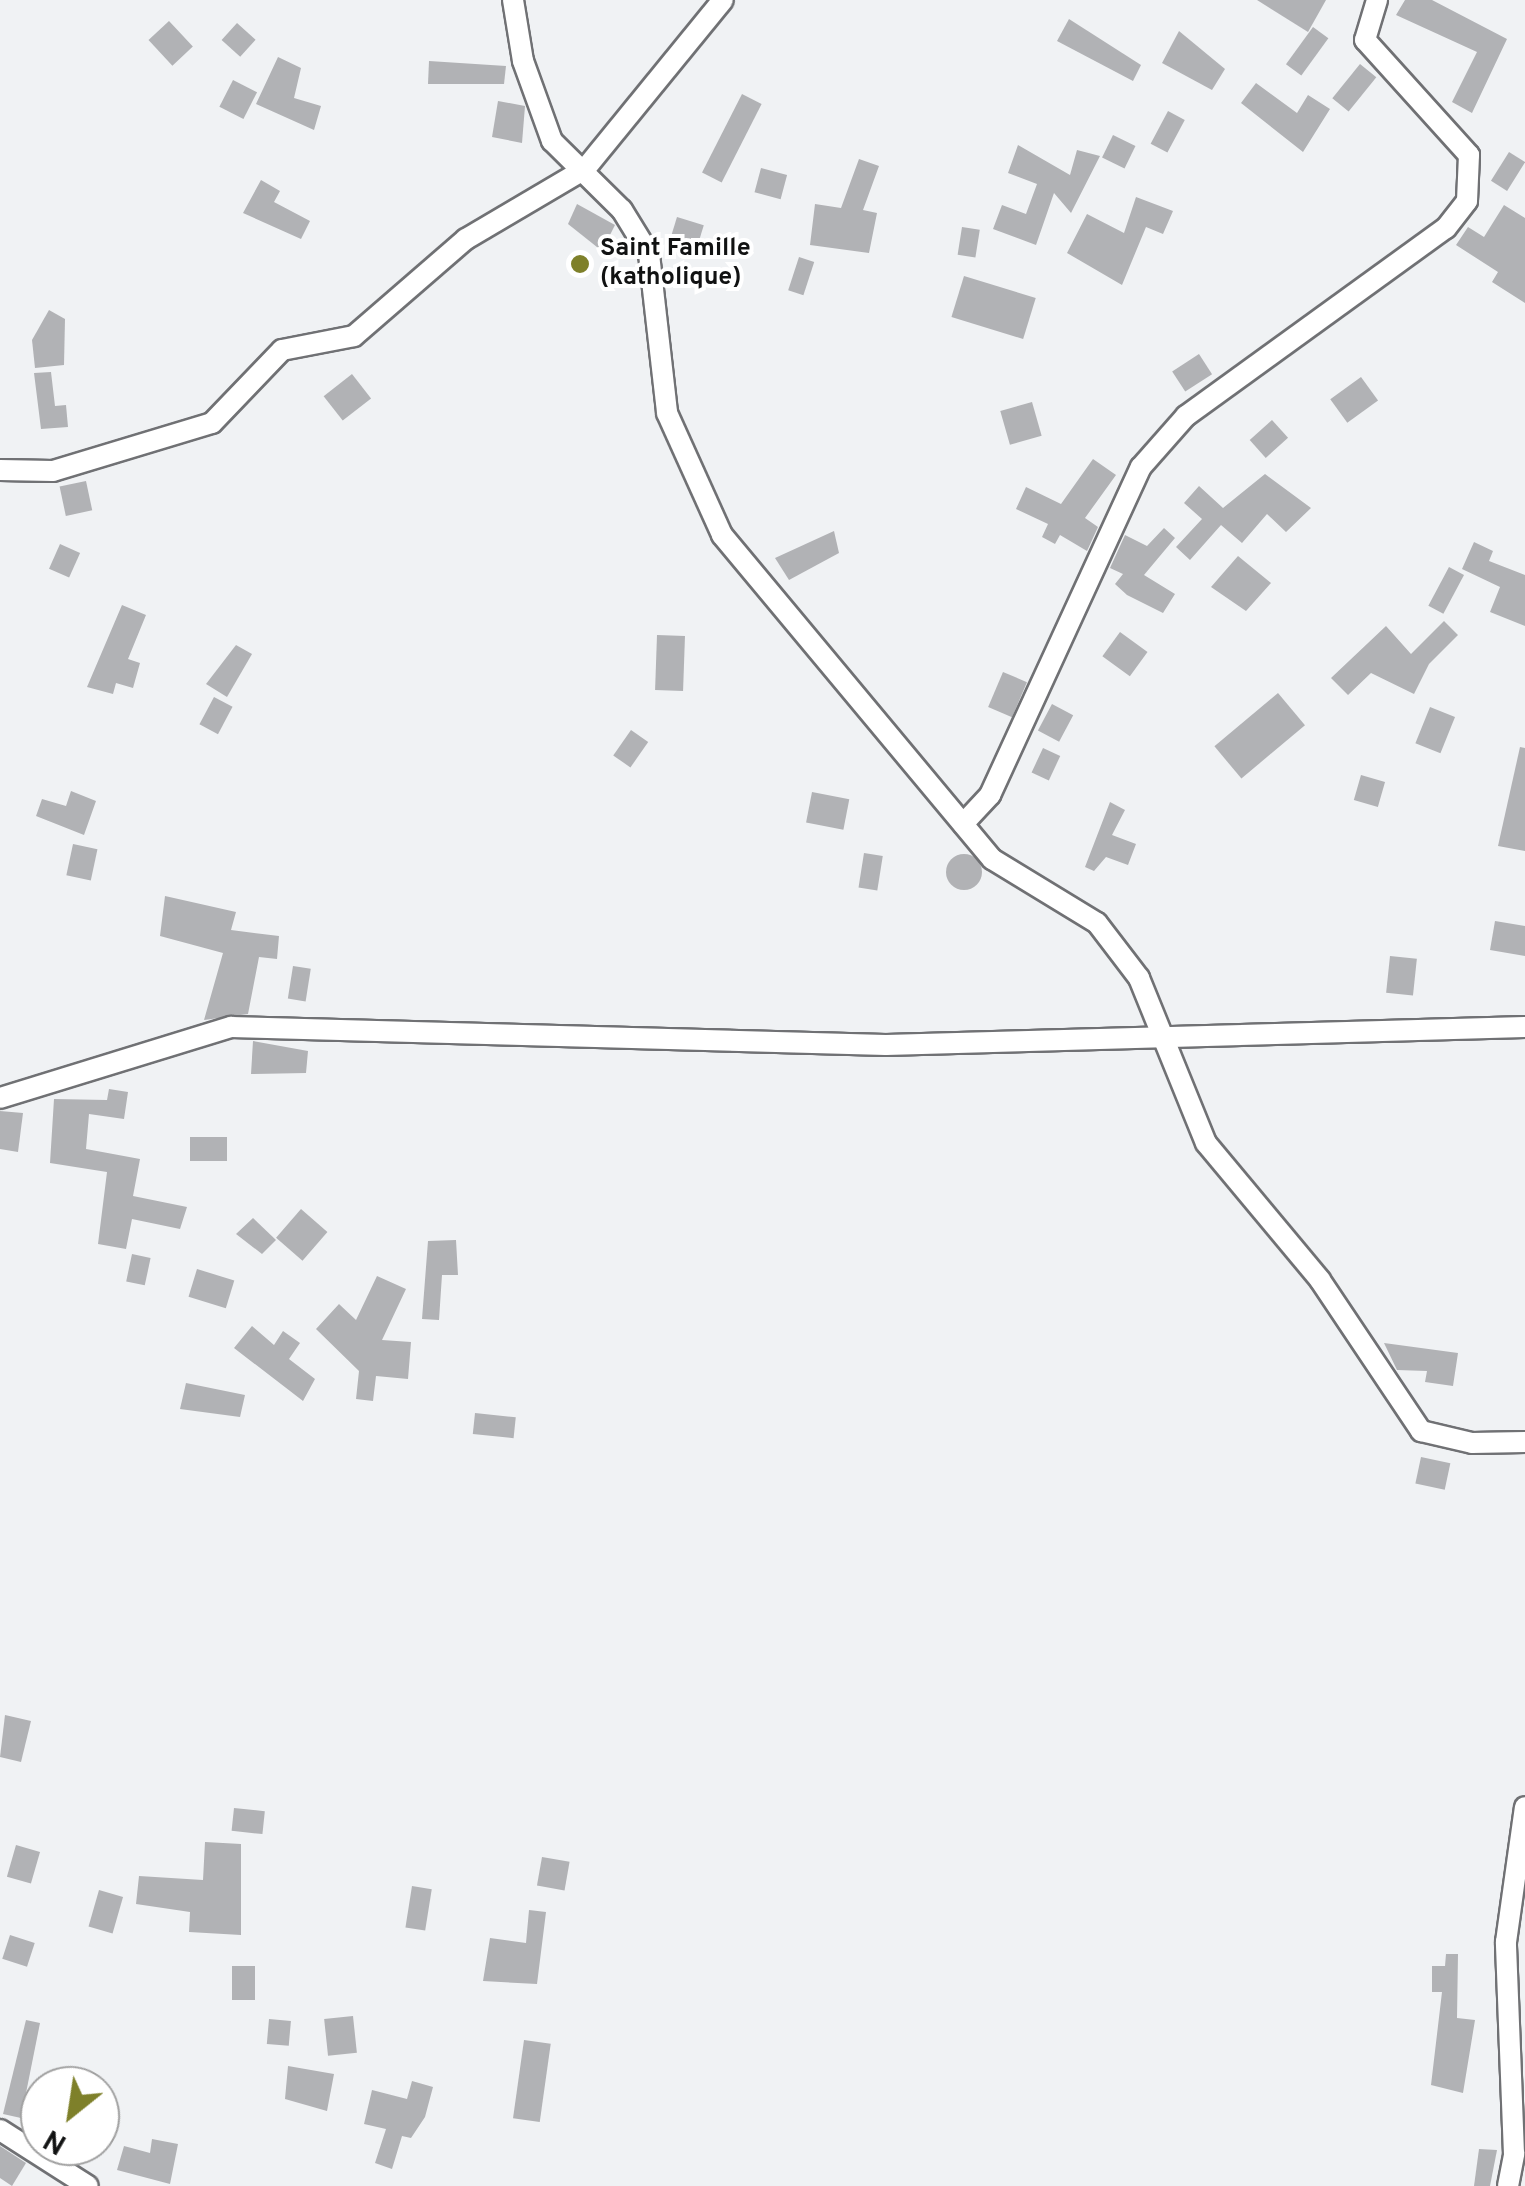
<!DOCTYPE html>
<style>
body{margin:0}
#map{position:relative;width:1525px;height:2186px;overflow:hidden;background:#f0f2f4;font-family:Overpass,sans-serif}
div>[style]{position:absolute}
.building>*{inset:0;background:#b1b2b5;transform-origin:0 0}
.round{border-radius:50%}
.roads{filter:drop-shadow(2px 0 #707174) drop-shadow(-2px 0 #707174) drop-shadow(0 2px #707174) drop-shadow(0 -2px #707174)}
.street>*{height:20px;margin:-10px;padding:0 10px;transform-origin:10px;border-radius:10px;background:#fff}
.dots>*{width:28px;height:28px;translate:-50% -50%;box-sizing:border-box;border:5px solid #fff;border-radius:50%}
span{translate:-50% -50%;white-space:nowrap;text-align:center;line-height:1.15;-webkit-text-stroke:8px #fff;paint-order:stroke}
.poi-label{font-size:25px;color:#111212;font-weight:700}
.left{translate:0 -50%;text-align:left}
.north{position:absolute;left:20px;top:2066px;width:100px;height:100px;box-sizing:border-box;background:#fff;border:2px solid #a0a0a0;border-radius:50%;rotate:210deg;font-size:28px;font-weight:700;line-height:40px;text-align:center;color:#111212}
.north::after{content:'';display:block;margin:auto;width:35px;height:45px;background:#7e802a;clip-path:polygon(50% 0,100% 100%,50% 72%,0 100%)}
</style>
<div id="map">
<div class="building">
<i style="clip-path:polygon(1257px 0,1326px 0,1308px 32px)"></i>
<i style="clip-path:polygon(1405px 0,1432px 0,1507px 39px,1472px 113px,1452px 102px,1477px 52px,1396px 15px)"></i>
<i style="clip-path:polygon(1069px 19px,1141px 65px,1133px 81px,1057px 41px)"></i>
<i style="left:169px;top:21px;width:35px;height:28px;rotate:47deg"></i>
<i style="left:237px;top:23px;width:25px;height:23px;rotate:42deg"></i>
<i style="left:1313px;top:27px;width:19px;height:46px;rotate:36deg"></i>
<i style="clip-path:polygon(1179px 31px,1225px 69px,1212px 90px,1162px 63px)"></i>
<i style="clip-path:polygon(278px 57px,301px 68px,294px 98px,321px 106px,314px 130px,256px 104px)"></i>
<i style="clip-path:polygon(429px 61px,506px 66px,504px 84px,428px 84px)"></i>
<i style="left:1360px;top:64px;width:21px;height:44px;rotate:39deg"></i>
<i style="left:233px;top:80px;width:27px;height:30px;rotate:27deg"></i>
<i style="clip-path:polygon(1256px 83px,1297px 113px,1308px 95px,1330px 109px,1303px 152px,1241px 103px)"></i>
<i style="left:742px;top:94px;width:22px;height:88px;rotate:27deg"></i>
<i style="clip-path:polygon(498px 101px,525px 106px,522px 143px,492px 137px)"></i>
<i style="left:1168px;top:111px;width:19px;height:37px;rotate:28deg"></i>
<i style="left:1113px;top:135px;width:25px;height:25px;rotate:26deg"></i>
<i style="clip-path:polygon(1018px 145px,1070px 175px,1077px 150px,1100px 156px,1071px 213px,1054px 193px,1036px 245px,993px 229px,1002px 205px,1026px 214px,1037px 184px,1008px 173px)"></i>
<i style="left:1509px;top:152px;width:19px;height:34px;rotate:32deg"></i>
<i style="clip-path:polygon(859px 159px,879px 166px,863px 210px,877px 213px,869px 253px,810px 245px,815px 204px,841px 208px)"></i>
<i style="left:761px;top:168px;width:27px;height:25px;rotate:15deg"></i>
<i style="clip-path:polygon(261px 180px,280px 191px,274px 202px,310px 221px,301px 239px,243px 213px)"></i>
<i style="clip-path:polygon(1136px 197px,1173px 211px,1163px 234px,1146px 227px,1122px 285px,1067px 253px,1087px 214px,1124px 233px)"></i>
<i style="clip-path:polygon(577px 204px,615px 225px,602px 251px,568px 224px)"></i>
<i style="clip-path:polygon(1504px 205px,1525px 218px,1525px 303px,1492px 282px,1498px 272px,1456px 245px,1468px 227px,1484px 237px)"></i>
<i style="left:677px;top:217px;width:28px;height:33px;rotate:17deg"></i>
<i style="left:962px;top:227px;width:18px;height:28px;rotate:9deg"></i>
<i style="left:799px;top:257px;width:16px;height:35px;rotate:18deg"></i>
<i style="left:964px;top:276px;width:75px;height:43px;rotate:17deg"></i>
<i style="clip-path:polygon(49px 310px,65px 319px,64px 365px,35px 368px,32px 340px)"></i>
<i style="left:1199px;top:354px;width:24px;height:32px;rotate:57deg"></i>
<i style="clip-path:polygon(51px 372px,55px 406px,66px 405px,68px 427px,41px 429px,34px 373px)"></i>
<i style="left:352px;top:374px;width:31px;height:36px;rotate:52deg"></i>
<i style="left:1361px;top:377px;width:29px;height:38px;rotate:54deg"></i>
<i style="left:1032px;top:402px;width:35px;height:33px;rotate:74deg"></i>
<i style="left:1272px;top:420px;width:24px;height:30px;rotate:48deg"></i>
<i style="clip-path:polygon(1093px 459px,1116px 475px,1085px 518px,1098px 527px,1087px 551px,1060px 535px,1055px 544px,1042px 537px,1048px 524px,1016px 509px,1026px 487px,1061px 504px)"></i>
<i style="clip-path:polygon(1265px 474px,1311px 508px,1286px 532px,1267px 514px,1242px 543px,1221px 525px,1190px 560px,1176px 547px,1202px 519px,1184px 503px,1199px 486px,1223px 508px)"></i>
<i style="left:86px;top:481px;width:30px;height:27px;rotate:78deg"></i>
<i style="clip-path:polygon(1164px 528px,1175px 538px,1144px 575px,1175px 594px,1163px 613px,1127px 595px,1115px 584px,1123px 574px,1110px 568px,1125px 535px,1147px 546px)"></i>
<i style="clip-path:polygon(834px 531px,839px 553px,789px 580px,775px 558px)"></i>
<i style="clip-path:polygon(1474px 542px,1493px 551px,1489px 561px,1525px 575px,1525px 626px,1490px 612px,1500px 587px,1462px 569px)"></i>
<i style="left:60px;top:544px;width:22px;height:27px;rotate:24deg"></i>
<i style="clip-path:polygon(1238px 556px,1271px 583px,1246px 611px,1211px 587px)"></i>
<i style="left:1449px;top:567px;width:17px;height:44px;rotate:28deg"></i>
<i style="clip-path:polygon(122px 605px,146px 615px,128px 659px,140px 663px,133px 688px,116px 683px,113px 694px,87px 687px)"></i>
<i style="clip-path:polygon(1444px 621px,1458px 635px,1429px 664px,1414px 694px,1371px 673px,1348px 695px,1331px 678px,1386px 626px,1411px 654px)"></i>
<i style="left:1120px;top:632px;width:34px;height:30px;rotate:36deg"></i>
<i style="left:657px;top:635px;width:28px;height:55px;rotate:2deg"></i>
<i style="clip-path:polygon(236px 645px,252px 654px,227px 697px,206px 684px)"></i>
<i style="left:1003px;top:672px;width:26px;height:38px;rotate:23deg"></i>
<i style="left:1278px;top:693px;width:42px;height:83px;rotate:50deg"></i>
<i style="left:214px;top:697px;width:21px;height:31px;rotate:28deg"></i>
<i style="left:1052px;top:704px;width:24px;height:30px;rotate:28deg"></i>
<i style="left:1430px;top:707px;width:27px;height:39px;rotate:22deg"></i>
<i style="left:631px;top:730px;width:21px;height:31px;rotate:35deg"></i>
<i style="clip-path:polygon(1520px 747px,1525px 748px,1525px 851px,1498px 846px)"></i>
<i style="left:1043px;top:748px;width:19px;height:27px;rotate:25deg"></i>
<i style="left:1361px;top:775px;width:25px;height:26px;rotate:16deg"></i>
<i style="clip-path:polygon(71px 791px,96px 801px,84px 835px,36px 816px,42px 799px,66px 806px)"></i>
<i style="left:812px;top:792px;width:38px;height:31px;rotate:11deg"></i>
<i style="clip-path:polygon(1110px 802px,1125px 810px,1112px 835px,1136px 844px,1128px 865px,1106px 857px,1094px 871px,1085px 867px)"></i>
<i style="left:73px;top:844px;width:25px;height:32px;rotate:12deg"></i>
<i style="left:864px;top:853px;width:19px;height:35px;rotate:9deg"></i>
<i class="round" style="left:946px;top:854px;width:36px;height:36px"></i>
<i style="clip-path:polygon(165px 896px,236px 912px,231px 930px,279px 936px,277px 959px,259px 957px,248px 1014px,204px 1020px,223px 953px,160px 936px)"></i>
<i style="clip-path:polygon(1495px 921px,1525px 926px,1525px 956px,1490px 950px)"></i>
<i style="left:1390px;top:956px;width:27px;height:37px;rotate:6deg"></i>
<i style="left:293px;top:966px;width:18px;height:33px;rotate:9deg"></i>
<i style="clip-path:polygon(253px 1041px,308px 1051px,306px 1073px,251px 1074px)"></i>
<i style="clip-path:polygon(109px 1089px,128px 1092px,124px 1119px,89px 1114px,86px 1149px,140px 1159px,133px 1196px,187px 1207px,180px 1229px,132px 1219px,126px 1249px,98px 1244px,107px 1172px,50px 1163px,54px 1099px,107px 1100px)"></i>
<i style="clip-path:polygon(0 1111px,23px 1113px,18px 1152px,0 1149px)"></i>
<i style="left:190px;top:1137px;width:37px;height:24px"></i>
<i style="left:301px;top:1209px;width:35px;height:38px;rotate:41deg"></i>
<i style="clip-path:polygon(253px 1218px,276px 1240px,262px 1254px,236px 1234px)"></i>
<i style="clip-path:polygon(456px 1240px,458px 1275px,442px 1275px,439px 1320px,422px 1319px,428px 1241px)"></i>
<i style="left:132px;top:1254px;width:19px;height:28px;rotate:12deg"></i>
<i style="left:197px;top:1269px;width:39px;height:29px;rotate:17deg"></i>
<i style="clip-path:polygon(377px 1276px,406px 1289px,382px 1340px,411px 1342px,408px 1379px,376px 1376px,373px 1401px,356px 1399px,359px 1371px,316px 1329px,339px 1304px,356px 1320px)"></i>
<i style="clip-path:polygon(252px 1326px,274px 1345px,283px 1331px,300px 1343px,289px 1359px,315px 1379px,303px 1401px,234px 1348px)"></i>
<i style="clip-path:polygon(1384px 1343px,1458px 1353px,1453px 1386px,1425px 1382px,1427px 1371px,1397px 1370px)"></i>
<i style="clip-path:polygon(186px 1383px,245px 1395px,240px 1417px,180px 1409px)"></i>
<i style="left:475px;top:1413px;width:41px;height:21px;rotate:6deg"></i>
<i style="left:1421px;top:1457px;width:30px;height:27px;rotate:12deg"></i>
<i style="clip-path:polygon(5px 1715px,31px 1721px,21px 1762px,0 1757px)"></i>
<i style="left:234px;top:1808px;width:31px;height:23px;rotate:6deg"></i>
<i style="clip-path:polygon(205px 1842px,241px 1844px,241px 1935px,189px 1932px,190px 1912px,136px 1904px,139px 1876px,203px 1880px)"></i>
<i style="left:16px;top:1845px;width:25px;height:33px;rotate:16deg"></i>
<i style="left:542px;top:1857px;width:28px;height:29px;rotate:10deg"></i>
<i style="left:412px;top:1886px;width:20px;height:42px;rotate:9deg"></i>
<i style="left:99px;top:1890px;width:25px;height:38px;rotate:16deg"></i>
<i style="clip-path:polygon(529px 1910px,546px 1912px,537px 1984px,483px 1981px,490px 1938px,526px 1943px)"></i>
<i style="left:10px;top:1935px;width:26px;height:25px;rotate:18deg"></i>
<i style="clip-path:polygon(1446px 1954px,1458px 1954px,1457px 2018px,1475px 2020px,1463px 2093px,1431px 2085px,1442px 1992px,1432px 1992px,1432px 1966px,1445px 1966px)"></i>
<i style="left:232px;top:1966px;width:23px;height:34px"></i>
<i style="left:353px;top:2016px;width:37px;height:29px;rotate:84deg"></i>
<i style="left:269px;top:2019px;width:22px;height:25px;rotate:5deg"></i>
<i style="clip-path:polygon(26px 2020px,40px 2023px,21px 2118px,3px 2114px)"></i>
<i style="left:524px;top:2040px;width:27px;height:79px;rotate:8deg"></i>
<i style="clip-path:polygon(288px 2066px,334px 2074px,327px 2111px,285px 2099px)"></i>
<i style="clip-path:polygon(412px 2081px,433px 2087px,425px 2117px,411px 2138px,402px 2136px,392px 2169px,375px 2163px,386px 2129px,364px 2124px,372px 2090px,407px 2099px)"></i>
<i style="clip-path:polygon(152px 2139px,178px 2144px,170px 2184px,117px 2170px,124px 2146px,150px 2153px)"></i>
<i style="clip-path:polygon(0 2146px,26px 2163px,12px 2186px,0 2178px)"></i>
<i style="clip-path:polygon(1479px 2149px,1497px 2150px,1490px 2186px,1474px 2186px)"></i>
</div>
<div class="roads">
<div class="street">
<i style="left:513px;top:0;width:62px;rotate:80.7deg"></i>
<i style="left:523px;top:61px;width:85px;rotate:70.1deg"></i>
<i style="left:552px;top:141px;width:98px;rotate:44.6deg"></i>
<i style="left:622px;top:210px;width:52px;rotate:58.5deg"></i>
<i style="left:649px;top:254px;width:160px;rotate:83.5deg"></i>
<i style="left:667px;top:413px;width:134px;rotate:65.7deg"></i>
<i style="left:722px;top:535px;width:422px;rotate:50.2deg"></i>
<i style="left:992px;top:859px;width:123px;rotate:31.4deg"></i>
<i style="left:1097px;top:923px;width:69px;rotate:52.6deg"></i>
<i style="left:1139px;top:978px;width:178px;rotate:67.9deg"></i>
<i style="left:1206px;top:1143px;width:178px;rotate:50.2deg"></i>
<i style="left:1320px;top:1280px;width:182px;rotate:56.2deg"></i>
<i style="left:1421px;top:1431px;width:52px;rotate:13.2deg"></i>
<i style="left:1472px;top:1443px;width:53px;rotate:-1.1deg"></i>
<i style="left:0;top:470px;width:53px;rotate:1.1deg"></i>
<i style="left:53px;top:471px;width:166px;rotate:-16.8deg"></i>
<i style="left:212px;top:423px;width:101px;rotate:-46.2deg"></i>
<i style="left:282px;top:350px;width:73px;rotate:-11deg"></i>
<i style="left:354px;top:336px;width:148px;rotate:-40.9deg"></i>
<i style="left:466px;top:239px;width:138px;rotate:-30.5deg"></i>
<i style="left:585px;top:169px;width:218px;rotate:-50.8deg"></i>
<i style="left:963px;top:824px;width:40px;rotate:-47deg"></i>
<i style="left:990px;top:795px;width:361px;rotate:-65.3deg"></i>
<i style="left:1141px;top:467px;width:68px;rotate:-48.6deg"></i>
<i style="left:1186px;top:416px;width:321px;rotate:-35.9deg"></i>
<i style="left:1446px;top:228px;width:34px;rotate:-52deg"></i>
<i style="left:1467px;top:201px;width:46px;rotate:-87.5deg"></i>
<i style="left:1469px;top:155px;width:155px;rotate:-132.1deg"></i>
<i style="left:1365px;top:40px;width:42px;rotate:-73.3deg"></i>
<i style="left:0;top:1098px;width:242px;rotate:-17.1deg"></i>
<i style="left:231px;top:1027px;width:655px;rotate:1.57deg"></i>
<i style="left:886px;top:1045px;width:639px;rotate:-1.61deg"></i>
<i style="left:0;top:2130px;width:104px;rotate:32.5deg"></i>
<i style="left:1508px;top:2186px;width:33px;rotate:-79deg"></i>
<i style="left:1514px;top:2154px;width:212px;rotate:-92.2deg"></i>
<i style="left:1506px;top:1942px;width:136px;rotate:-82deg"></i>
</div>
</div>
<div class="dots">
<i style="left:580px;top:264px;background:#7e802a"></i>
</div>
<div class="poi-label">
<span class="left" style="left:600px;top:264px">Saint Famille<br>(katholique)</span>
</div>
<div class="north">N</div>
</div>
